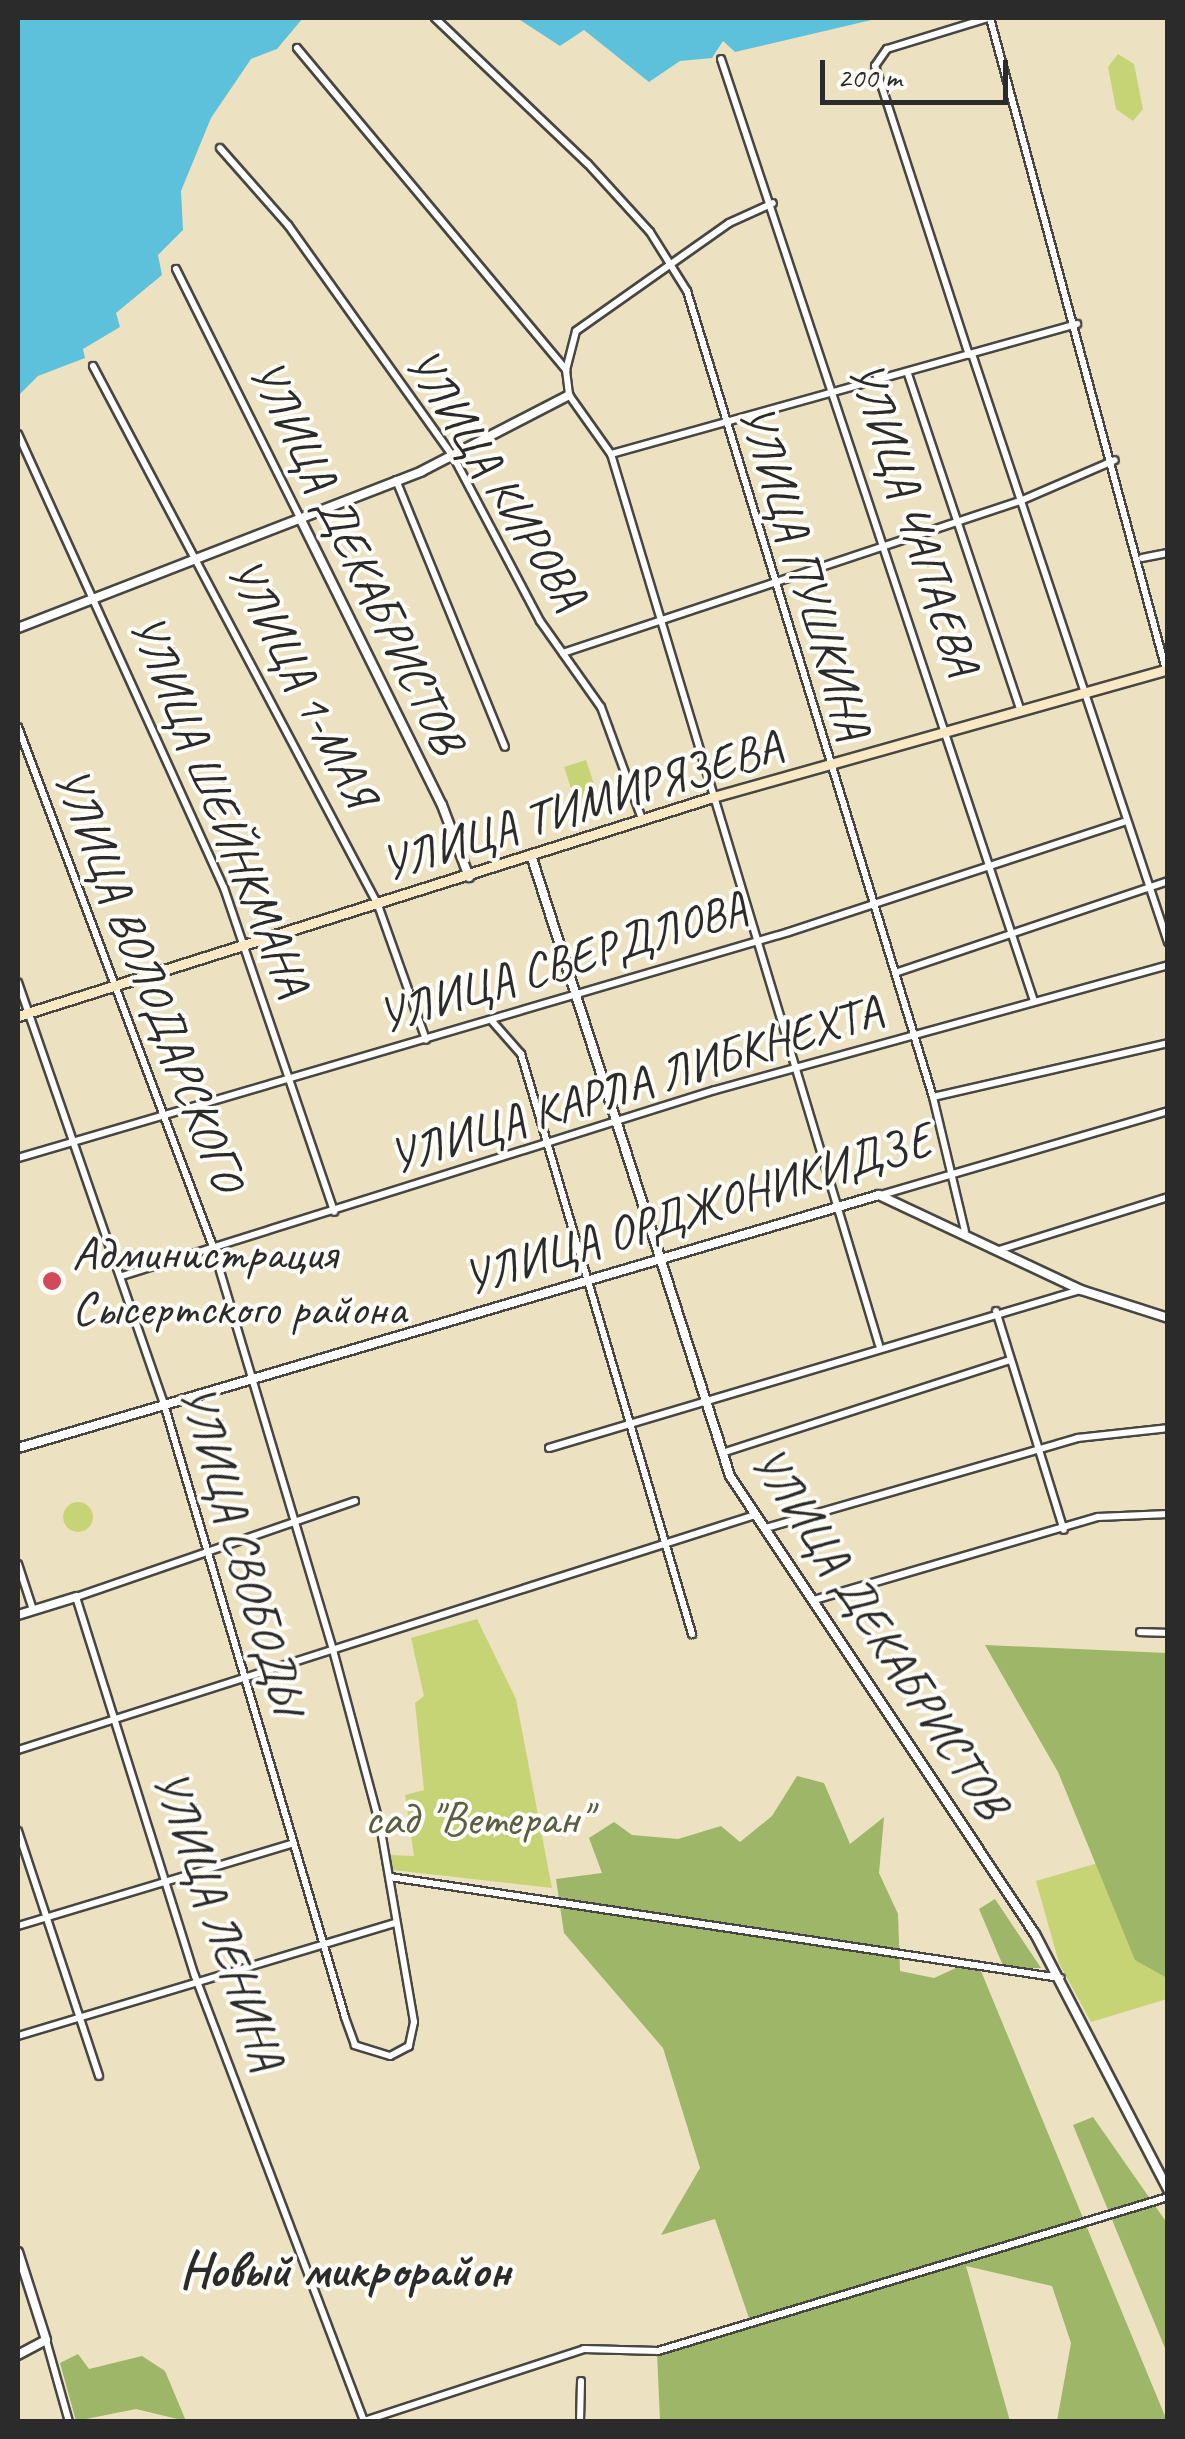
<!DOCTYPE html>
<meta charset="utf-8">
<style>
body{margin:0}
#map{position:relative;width:1185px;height:2439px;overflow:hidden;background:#ece2c1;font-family:Caveat,sans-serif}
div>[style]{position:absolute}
.green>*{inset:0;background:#c7d476;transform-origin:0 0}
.round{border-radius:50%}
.forest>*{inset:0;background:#9db667}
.water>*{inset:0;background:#5ec1dc}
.roads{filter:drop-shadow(2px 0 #484642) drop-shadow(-2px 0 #484642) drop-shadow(0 2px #484642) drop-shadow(0 -2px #484642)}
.minor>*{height:6px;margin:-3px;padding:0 3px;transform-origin:3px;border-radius:3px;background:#fff}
.tertiary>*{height:8px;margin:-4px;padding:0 4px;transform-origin:4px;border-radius:4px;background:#fff}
.secondary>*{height:9px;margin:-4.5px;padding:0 4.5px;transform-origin:4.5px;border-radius:4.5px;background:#f8e8c3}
.dots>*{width:28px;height:28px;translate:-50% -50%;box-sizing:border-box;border:5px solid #fdfcf7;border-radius:50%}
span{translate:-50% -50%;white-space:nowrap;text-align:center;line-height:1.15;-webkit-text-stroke:8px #fdfcf7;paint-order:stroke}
.street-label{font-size:48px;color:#2b2b2b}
.poi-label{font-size:48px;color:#2b2b2b}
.left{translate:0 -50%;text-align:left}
.park-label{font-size:48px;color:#5a5e42}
.neighbourhood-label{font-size:50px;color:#2b2b2b;font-weight:700}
.frame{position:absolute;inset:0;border:20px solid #2b2b2b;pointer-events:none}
.scale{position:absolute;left:820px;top:60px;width:188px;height:45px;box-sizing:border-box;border:5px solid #2b2b2b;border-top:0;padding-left:12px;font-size:30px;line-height:35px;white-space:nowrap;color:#2b2b2b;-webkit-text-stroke:8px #fdfcf7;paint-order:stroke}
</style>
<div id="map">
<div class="green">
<i style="clip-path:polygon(1118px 54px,1134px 64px,1143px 109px,1133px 121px,1116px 109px,1108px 67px)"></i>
<i style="left:586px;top:760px;width:52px;height:23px;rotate:72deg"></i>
<i class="round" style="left:63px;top:1502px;width:30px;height:30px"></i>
<i style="clip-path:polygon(477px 1619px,516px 1699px,552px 1888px,393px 1870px,390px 1855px,414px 1856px,405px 1795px,424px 1790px,415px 1703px,424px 1696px,411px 1638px)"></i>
<i style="clip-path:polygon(1167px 1843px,1167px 1999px,1091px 2022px,1059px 1963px,1036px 1881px)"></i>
</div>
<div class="forest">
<i style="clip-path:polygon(985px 1645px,1167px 1653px,1167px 1978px,1135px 1960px,1058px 1772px)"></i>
<i style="clip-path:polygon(797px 1776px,824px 1783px,850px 1844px,884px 1817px,879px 1873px,898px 1914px,900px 1971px,934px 1978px,976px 1959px,1167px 2421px,1057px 2421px,1071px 2343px,1052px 2286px,966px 2266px,1010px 2421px,660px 2421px,657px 2352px,749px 2318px,715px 2219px,661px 2235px,700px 2168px,663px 2048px,564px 1933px,556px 1879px,602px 1873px,589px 1838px,614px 1822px,632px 1835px,678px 1839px,721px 1826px,740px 1842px,772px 1816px)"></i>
<i style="clip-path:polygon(995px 1899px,1041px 1968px,1004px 1968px,979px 1909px)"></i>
<i style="clip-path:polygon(1093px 2117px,1167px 2223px,1167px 2353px,1073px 2125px)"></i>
<i style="clip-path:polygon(78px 2354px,89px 2369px,142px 2356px,165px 2371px,186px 2421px,136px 2409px,76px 2421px,60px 2363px)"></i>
</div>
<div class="water">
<i style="clip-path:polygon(18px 18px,303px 18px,277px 49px,251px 59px,211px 118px,181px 191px,183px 230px,158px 255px,162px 275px,116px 313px,120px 327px,83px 349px,85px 358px,38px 376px,18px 396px)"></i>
<i style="clip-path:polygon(517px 18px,880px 18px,735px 52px,723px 41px,712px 58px,680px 61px,649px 82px,584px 30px,560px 46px)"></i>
</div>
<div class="roads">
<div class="minor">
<i style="left:435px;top:18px;width:211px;rotate:43.7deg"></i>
<i style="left:588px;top:164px;width:92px;rotate:47.6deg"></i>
<i style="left:650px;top:232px;width:70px;rotate:57.9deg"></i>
<i style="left:687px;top:291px;width:843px;rotate:73.03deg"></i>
<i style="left:933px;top:1097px;width:138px;rotate:76.6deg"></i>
<i style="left:990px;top:18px;width:675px;rotate:74.89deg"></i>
<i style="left:297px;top:48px;width:420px;rotate:50.1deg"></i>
<i style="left:566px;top:370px;width:25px;rotate:83deg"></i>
<i style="left:569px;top:395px;width:72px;rotate:54.6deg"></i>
<i style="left:611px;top:454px;width:930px;rotate:73.26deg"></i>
<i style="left:721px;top:59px;width:993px;rotate:71.62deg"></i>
<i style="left:220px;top:148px;width:103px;rotate:48.6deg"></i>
<i style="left:288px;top:225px;width:284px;rotate:54.5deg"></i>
<i style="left:453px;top:456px;width:187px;rotate:62.2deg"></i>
<i style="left:540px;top:621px;width:105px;rotate:54.7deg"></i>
<i style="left:601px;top:707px;width:119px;rotate:69.9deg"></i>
<i style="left:176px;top:269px;width:280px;rotate:63.5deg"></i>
<i style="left:972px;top:354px;width:620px;rotate:71.57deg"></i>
<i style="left:969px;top:355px;width:304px;rotate:-108deg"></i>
<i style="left:875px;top:66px;width:21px;rotate:-55deg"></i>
<i style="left:887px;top:49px;width:106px;rotate:-17.1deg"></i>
<i style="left:93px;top:366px;width:610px;rotate:62.13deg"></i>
<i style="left:378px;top:905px;width:143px;rotate:70.4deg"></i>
<i style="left:566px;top:370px;width:40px;rotate:-75.6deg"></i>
<i style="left:576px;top:331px;width:187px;rotate:-35.2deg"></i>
<i style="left:729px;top:223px;width:48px;rotate:-24.4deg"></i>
<i style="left:908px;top:374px;width:353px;rotate:71.5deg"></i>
<i style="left:18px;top:434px;width:499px;rotate:65.6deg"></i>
<i style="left:224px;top:888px;width:342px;rotate:71.2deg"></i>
<i style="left:611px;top:454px;width:484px;rotate:-15.6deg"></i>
<i style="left:396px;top:480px;width:288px;rotate:67.8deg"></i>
<i style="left:1142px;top:558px;width:26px;rotate:-11deg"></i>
<i style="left:563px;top:653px;width:482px;rotate:-18.4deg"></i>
<i style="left:1020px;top:501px;width:103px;rotate:-23.3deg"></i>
<i style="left:18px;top:727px;width:552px;rotate:69.43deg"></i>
<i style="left:212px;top:1244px;width:424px;rotate:73.4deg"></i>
<i style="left:333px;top:1650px;width:181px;rotate:75deg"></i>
<i style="left:380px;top:1825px;width:200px;rotate:80.2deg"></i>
<i style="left:414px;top:2022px;width:25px;rotate:102deg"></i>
<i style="left:409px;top:2046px;width:21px;rotate:152deg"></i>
<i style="left:390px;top:2056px;width:37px;rotate:-163deg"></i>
<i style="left:355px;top:2045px;width:30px;rotate:-110deg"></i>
<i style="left:345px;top:2017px;width:639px;rotate:-106.45deg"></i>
<i style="left:164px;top:1404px;width:446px;rotate:-109.1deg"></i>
<i style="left:895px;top:973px;width:288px;rotate:-18.6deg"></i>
<i style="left:492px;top:1021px;width:44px;rotate:48.7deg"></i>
<i style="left:521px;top:1054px;width:605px;rotate:73.57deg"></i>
<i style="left:933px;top:1097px;width:241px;rotate:-12.9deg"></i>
<i style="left:18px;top:1158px;width:803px;rotate:-16.34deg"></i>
<i style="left:789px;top:932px;width:352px;rotate:-18.2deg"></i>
<i style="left:881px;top:1195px;width:299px;rotate:-16.3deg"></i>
<i style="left:999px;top:1250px;width:177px;rotate:-17.4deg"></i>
<i style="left:122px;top:1276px;width:621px;rotate:-17.41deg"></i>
<i style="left:715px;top:1090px;width:470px;rotate:-15.4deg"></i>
<i style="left:996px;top:1311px;width:229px;rotate:72.8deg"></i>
<i style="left:549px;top:1448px;width:554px;rotate:-16.57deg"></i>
<i style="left:722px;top:1453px;width:303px;rotate:-17.9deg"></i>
<i style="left:355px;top:1501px;width:295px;rotate:161deg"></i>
<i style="left:76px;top:1597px;width:397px;rotate:72.6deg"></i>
<i style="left:195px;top:1976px;width:477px;rotate:69.2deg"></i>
<i style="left:766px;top:1528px;width:325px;rotate:-16.1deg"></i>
<i style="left:1078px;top:1438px;width:91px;rotate:-6.3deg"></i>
<i style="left:18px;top:1564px;width:48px;rotate:71.9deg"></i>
<i style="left:814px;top:1600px;width:296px;rotate:-16.3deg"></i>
<i style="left:1098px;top:1517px;width:70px;rotate:-2.5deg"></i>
<i style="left:1140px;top:1632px;width:28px;rotate:2deg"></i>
<i style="left:18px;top:1750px;width:774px;rotate:-17.69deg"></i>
<i style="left:18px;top:1831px;width:258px;rotate:71.7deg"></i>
<i style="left:390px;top:1877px;width:678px;rotate:8.57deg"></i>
<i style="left:18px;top:1926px;width:288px;rotate:-16.7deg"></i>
<i style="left:18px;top:2036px;width:393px;rotate:-16.7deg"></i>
<i style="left:46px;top:2340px;width:85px;rotate:74.3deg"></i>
<i style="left:364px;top:2421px;width:231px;rotate:-18.1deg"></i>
<i style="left:584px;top:2349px;width:74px;rotate:1.5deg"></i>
<i style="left:658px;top:2351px;width:533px;rotate:-16.8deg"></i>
<i style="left:580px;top:2422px;width:41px;rotate:-88.6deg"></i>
</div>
<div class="tertiary">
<i style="left:301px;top:520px;width:318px;rotate:63.7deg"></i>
<i style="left:442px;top:805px;width:77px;rotate:69.4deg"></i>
<i style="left:18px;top:628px;width:433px;rotate:-21.2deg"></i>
<i style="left:422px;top:471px;width:165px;rotate:-27.3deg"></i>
<i style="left:531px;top:855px;width:652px;rotate:72.23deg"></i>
<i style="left:730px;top:1476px;width:550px;rotate:56.34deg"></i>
<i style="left:1035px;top:1934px;width:288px;rotate:62.5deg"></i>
<i style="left:18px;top:1448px;width:897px;rotate:-16.38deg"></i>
<i style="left:879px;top:1195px;width:223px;rotate:25.2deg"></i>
<i style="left:1081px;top:1290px;width:91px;rotate:17.8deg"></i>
<i style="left:18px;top:1615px;width:61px;rotate:-17.2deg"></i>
<i style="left:18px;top:2252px;width:92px;rotate:72.3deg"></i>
<i style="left:46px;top:2340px;width:32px;rotate:152deg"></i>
</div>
<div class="secondary">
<i style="left:18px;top:1016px;width:729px;rotate:-17.49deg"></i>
<i style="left:713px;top:797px;width:470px;rotate:-15.7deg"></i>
</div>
</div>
<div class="dots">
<i style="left:52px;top:1281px;background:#d1495b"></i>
</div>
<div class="street-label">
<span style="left:496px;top:479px;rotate:58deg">УЛИЦА КИРОВА</span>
<span style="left:914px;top:518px;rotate:72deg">УЛИЦА ЧАПАЕВА</span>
<span style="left:357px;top:556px;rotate:64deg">УЛИЦА ДЕКАБРИСТОВ</span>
<span style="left:805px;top:572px;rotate:73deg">УЛИЦА ПУШКИНА</span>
<span style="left:302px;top:682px;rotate:63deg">УЛИЦА 1-МАЯ</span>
<span style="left:220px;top:805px;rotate:68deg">УЛИЦА ШЕЙНКМАНА</span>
<span style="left:581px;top:805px;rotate:-17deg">УЛИЦА ТИМИРЯЗЕВА</span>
<span style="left:562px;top:962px;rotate:-17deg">УЛИЦА СВЕРДЛОВА</span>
<span style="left:149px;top:979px;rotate:69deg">УЛИЦА ВОЛОДАРСКОГО</span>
<span style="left:635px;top:1084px;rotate:-17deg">УЛИЦА КАРЛА ЛИБКНЕХТА</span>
<span style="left:697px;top:1209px;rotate:-17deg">УЛИЦА ОРДЖОНИКИДЗЕ</span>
<span style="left:242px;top:1549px;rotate:74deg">УЛИЦА СВОБОДЫ</span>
<span style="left:880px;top:1632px;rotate:57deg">УЛИЦА ДЕКАБРИСТОВ</span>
<span style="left:219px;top:1920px;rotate:71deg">УЛИЦА ЛЕНИНА</span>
</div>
<div class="poi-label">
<span class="left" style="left:72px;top:1281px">Администрация<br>Сысертского района</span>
</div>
<div class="park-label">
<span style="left:477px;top:1819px">сад "Ветеран"</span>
</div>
<div class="neighbourhood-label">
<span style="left:345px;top:2270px">Новый микрорайон</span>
</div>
<div class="frame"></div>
<div class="scale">200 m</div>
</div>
